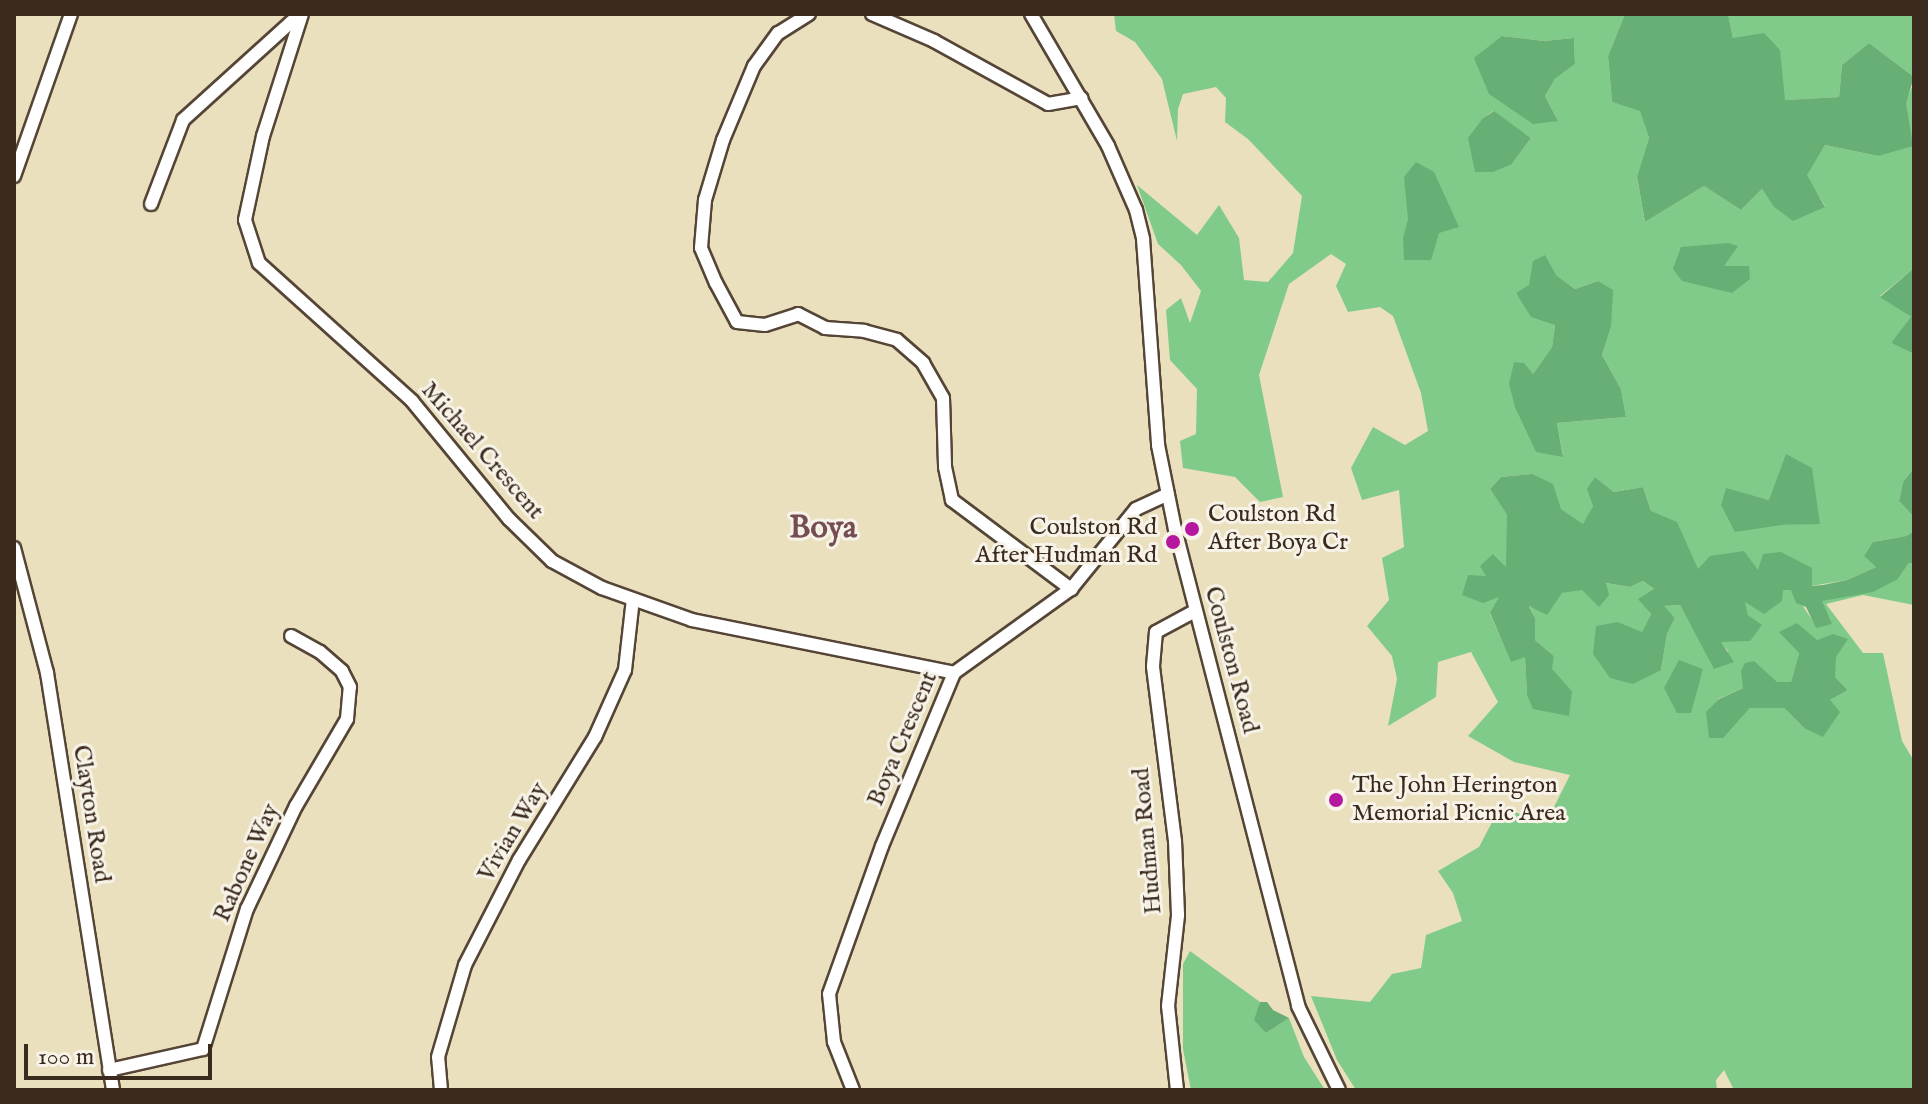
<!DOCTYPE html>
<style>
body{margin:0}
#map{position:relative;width:1928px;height:1104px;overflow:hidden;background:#eae0be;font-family:"IM FELL English",serif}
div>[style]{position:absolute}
.green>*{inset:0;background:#80cb89}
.forest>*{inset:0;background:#68af75}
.roads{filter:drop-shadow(2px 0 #554536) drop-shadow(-2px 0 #554536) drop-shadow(0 2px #554536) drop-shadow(0 -2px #554536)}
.minor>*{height:12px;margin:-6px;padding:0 6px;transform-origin:6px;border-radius:6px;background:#fff}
.dots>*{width:22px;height:22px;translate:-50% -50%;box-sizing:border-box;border:4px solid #f7f3e8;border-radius:50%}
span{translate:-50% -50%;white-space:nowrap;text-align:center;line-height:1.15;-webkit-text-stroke:6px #f7f3e8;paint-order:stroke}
.street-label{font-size:24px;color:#3b2a1e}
.poi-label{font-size:24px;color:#3b2a1e}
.left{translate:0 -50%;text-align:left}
.right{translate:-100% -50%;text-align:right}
.district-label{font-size:32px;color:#764e51;font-weight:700}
.frame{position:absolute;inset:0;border:16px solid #3b2a1e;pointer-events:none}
.scale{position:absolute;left:24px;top:1044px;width:188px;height:36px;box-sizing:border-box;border:4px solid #3b2a1e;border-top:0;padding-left:10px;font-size:24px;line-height:28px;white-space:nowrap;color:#3b2a1e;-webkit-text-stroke:6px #f7f3e8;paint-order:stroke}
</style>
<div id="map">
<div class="green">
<i style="clip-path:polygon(evenodd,1114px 14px,1625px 14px,1608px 56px,1612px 102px,1640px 110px,1649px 138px,1637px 178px,1645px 222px,1704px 186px,1741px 210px,1762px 189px,1773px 206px,1825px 206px,1806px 175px,1825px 145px,1878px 156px,1914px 83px,1914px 268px,1880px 296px,1912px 318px,1891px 343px,1914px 354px,1914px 468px,1903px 482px,1899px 501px,1914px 517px,1914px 531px,1906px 536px,1873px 542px,1876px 567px,1847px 580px,1811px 586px,1759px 571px,1698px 570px,1686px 547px,1651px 511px,1643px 487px,1614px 492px,1595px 477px,1593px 506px,1584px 525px,1561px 509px,1532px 474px,1501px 477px,1490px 489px,1507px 515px,1509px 550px,1506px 568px,1494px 555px,1500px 596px,1490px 614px,1511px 661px,1525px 656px,1527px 695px,1572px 691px,1551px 669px,1554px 656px,1535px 640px,1535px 618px,1529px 605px,1561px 593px,1605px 583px,1630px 587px,1643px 581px,1655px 590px,1639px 599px,1651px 614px,1642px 633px,1618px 622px,1661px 670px,1667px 634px,1675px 618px,1663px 606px,1680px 605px,1715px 669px,1728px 651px,1720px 642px,1761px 625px,1748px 615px,1744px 601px,1783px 589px,1792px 590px,1817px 627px,1831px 623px,1821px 601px,1898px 579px,1909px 563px,1914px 564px,1914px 605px,1863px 595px,1826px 604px,1863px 653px,1883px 653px,1902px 741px,1914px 761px,1914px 1090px,1734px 1090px,1724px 1070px,1716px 1080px,1717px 1090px,1356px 1090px,1337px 1060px,1311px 996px,1370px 1002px,1392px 974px,1421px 968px,1426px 935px,1462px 921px,1453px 893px,1438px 871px,1479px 847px,1500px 807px,1546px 823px,1570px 775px,1514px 762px,1468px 736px,1498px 702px,1471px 652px,1438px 662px,1436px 697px,1388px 726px,1397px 679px,1392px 656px,1367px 626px,1389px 600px,1382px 558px,1404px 547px,1399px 490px,1362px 500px,1351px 468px,1373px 427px,1405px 445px,1428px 431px,1421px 393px,1393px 316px,1380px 307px,1348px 312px,1336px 286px,1346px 264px,1331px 254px,1289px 284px,1259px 375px,1283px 497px,1260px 502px,1235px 477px,1183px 468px,1180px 441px,1196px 434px,1197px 389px,1170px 360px,1166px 310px,1181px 298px,1190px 323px,1201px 291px,1181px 265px,1158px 244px,1137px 185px,1197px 235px,1219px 205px,1239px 238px,1244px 280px,1268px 282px,1293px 253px,1302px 196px,1248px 139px,1225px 122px,1226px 98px,1216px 87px,1183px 94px,1178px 109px,1177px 141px,1162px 79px,1135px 42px,1116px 31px,1114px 14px,1502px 36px,1544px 41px,1574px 38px,1575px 64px,1555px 79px,1545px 96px,1558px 121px,1502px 36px,1114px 14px,1493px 111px,1531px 138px,1512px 164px,1483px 118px,1493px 111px,1114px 14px,1556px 275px,1575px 289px,1598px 281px,1611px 327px,1602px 355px,1621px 389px,1626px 417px,1557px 423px,1563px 456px,1533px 374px,1552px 347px,1555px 325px,1516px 294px,1556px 275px,1114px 14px,1726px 489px,1769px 500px,1820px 523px,1781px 525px,1726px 489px,1114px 14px,1833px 635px,1835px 677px,1848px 690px,1830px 700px,1804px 728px,1784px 708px,1750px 708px,1723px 737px,1718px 699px,1743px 688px,1791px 682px,1799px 653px,1817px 640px,1833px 635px,1114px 14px,1702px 669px,1696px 687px,1669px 677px,1702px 669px)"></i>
<i style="clip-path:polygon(1728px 14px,1914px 14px,1914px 77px,1869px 43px,1842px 65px,1839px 97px,1785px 100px,1733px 38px)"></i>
<i style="clip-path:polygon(1190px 951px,1260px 1002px,1255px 1020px,1266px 1033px,1289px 1018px,1304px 1057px,1325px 1090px,1191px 1090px,1183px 1049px,1183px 964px)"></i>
</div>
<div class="forest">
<i style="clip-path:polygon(1625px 14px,1728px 14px,1733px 38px,1764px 33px,1780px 50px,1785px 100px,1839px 97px,1842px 65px,1869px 43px,1914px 77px,1906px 103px,1913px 146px,1878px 156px,1825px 145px,1807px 175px,1825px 207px,1793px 221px,1773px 206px,1762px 189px,1741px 210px,1704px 186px,1645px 222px,1637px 177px,1649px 138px,1640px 111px,1612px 102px,1608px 56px)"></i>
<i style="clip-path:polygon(1502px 36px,1544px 41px,1574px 38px,1575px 64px,1555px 79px,1545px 96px,1558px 121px,1533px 124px,1489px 94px,1474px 58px)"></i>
<i style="clip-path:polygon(1494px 111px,1531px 138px,1512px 164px,1493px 172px,1475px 172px,1468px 138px,1483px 118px)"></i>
<i style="clip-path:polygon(1416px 162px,1434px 172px,1459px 227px,1439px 233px,1431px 260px,1404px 260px,1403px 238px,1408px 219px,1404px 177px)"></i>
<i style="clip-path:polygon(1728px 243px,1738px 246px,1724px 266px,1749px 266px,1750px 279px,1732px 293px,1682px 281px,1673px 269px,1681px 247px)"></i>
<i style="clip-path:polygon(1545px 255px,1556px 275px,1575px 289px,1598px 281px,1613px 290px,1611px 327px,1602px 355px,1621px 389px,1626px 417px,1557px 423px,1563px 457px,1536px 452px,1515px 407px,1509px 384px,1514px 362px,1524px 363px,1533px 374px,1552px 347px,1555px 325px,1531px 317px,1516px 293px,1529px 285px,1533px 261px)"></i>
<i style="clip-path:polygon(1914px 268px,1914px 354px,1891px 343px,1911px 317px,1880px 297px)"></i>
<i style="clip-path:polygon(1786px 454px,1812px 468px,1820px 524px,1781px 525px,1735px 532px,1721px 505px,1726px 488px,1769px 500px)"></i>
<i style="clip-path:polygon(1914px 468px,1914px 517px,1899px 501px,1903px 482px)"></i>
<i style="clip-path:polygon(1532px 474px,1553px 484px,1561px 509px,1583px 524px,1593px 506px,1587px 489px,1595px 477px,1614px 492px,1643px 487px,1651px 511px,1677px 522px,1698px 569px,1710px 556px,1744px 551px,1758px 570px,1763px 554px,1781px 552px,1812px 568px,1812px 586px,1823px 585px,1847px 580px,1876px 567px,1864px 556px,1873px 542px,1906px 536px,1914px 531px,1914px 564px,1909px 563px,1898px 579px,1873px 592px,1822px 601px,1832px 624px,1816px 628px,1806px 607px,1796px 603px,1791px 590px,1783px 590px,1782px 601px,1764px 614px,1745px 602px,1748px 615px,1762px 625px,1750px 641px,1721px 642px,1734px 662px,1714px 669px,1680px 605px,1664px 606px,1675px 618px,1667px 634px,1661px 670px,1633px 684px,1610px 678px,1593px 654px,1596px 626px,1618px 622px,1642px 632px,1651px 614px,1638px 599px,1654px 589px,1643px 581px,1630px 587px,1606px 583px,1609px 595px,1599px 607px,1582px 590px,1562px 593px,1547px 615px,1529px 606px,1535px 618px,1535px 640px,1554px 656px,1552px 669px,1572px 691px,1569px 716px,1533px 709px,1527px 695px,1525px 657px,1511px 662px,1490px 613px,1499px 597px,1483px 603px,1462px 595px,1468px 575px,1486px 576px,1480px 566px,1493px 554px,1506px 567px,1507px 515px,1490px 489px,1501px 477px)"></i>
<i style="clip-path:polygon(1797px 623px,1817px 640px,1833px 634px,1848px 639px,1836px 657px,1835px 677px,1848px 690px,1830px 700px,1840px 712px,1823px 737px,1804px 728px,1784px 708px,1750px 708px,1723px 738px,1709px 738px,1706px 712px,1719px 699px,1743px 688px,1741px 671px,1745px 663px,1754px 661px,1777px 682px,1791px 682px,1799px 653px,1779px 632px)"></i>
<i style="clip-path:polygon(1679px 660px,1703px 669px,1691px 713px,1677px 713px,1664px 688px)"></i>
<i style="clip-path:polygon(1260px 1002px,1267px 1002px,1273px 1010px,1289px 1018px,1266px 1033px,1254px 1020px)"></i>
</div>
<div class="roads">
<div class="minor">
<i style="left:302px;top:14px;width:128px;rotate:107.7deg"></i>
<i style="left:263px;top:136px;width:86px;rotate:102.1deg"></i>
<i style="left:245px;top:220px;width:45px;rotate:72deg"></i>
<i style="left:259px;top:263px;width:206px;rotate:42deg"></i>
<i style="left:412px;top:401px;width:153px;rotate:50.6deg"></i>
<i style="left:509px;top:519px;width:60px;rotate:44.3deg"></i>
<i style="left:552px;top:561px;width:57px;rotate:28.4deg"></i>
<i style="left:602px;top:588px;width:96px;rotate:19.6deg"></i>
<i style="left:692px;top:620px;width:267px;rotate:11.4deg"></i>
<i style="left:809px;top:14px;width:36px;rotate:148deg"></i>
<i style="left:778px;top:33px;width:41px;rotate:126deg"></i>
<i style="left:754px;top:66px;width:80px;rotate:112.7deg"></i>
<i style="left:723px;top:140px;width:63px;rotate:106.7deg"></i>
<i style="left:705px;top:200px;width:48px;rotate:94.8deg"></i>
<i style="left:701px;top:248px;width:38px;rotate:67deg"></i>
<i style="left:716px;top:283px;width:44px;rotate:61.7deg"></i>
<i style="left:737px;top:322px;width:28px;rotate:6deg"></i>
<i style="left:765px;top:325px;width:35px;rotate:-18deg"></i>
<i style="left:798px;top:314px;width:30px;rotate:27deg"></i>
<i style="left:825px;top:328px;width:39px;rotate:4deg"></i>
<i style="left:864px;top:331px;width:34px;rotate:15deg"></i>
<i style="left:897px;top:340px;width:35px;rotate:41deg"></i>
<i style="left:923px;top:363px;width:40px;rotate:60.3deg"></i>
<i style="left:943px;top:398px;width:69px;rotate:88.3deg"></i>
<i style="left:945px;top:467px;width:34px;rotate:78deg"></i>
<i style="left:952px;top:500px;width:149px;rotate:36.8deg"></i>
<i style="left:872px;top:14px;width:68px;rotate:23.5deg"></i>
<i style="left:934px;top:41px;width:130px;rotate:28.9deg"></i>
<i style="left:1048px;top:104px;width:34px;rotate:-10deg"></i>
<i style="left:1031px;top:14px;width:153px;rotate:59.7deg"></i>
<i style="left:1108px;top:146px;width:70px;rotate:66.4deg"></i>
<i style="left:1136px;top:210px;width:30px;rotate:76deg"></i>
<i style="left:1143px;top:239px;width:207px;rotate:85.8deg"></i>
<i style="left:1158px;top:445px;width:86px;rotate:78.6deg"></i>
<i style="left:1175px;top:529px;width:493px;rotate:75.5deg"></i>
<i style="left:1298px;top:1006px;width:93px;rotate:64deg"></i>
<i style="left:14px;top:176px;width:172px;rotate:-70.6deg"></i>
<i style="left:151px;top:204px;width:90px;rotate:-69.1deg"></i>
<i style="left:183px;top:120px;width:158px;rotate:-42.2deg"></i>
<i style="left:14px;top:548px;width:129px;rotate:75.2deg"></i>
<i style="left:47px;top:673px;width:422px;rotate:81deg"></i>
<i style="left:109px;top:1070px;width:96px;rotate:-12.6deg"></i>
<i style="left:203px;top:1049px;width:147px;rotate:-72.6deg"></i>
<i style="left:247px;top:909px;width:114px;rotate:-64.6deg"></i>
<i style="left:296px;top:806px;width:101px;rotate:-59.6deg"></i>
<i style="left:347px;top:719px;width:32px;rotate:-85deg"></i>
<i style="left:350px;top:687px;width:18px;rotate:-117deg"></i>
<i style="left:342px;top:671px;width:29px;rotate:-139deg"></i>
<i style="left:320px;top:652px;width:33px;rotate:-151deg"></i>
<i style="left:441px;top:1090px;width:33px;rotate:-95deg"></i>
<i style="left:438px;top:1057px;width:96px;rotate:-73.6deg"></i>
<i style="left:465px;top:965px;width:118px;rotate:-62.8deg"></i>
<i style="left:519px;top:860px;width:145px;rotate:-58.3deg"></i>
<i style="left:595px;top:737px;width:73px;rotate:-65.9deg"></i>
<i style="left:625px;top:670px;width:71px;rotate:-83.6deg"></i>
<i style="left:853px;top:1090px;width:52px;rotate:-111.6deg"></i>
<i style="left:834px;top:1042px;width:48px;rotate:-95.9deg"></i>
<i style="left:829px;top:994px;width:157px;rotate:-70.3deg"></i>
<i style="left:882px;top:846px;width:187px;rotate:-67.4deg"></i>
<i style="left:954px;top:673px;width:144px;rotate:-35.7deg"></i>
<i style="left:1071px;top:589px;width:103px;rotate:-50.9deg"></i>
<i style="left:1136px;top:509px;width:35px;rotate:-25deg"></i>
<i style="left:1177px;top:1090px;width:84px;rotate:-96.1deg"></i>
<i style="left:1168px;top:1006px;width:92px;rotate:-83.7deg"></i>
<i style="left:1178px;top:915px;width:74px;rotate:-92.3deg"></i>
<i style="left:1175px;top:841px;width:176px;rotate:-97.2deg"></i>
<i style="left:1153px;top:666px;width:34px;rotate:-85deg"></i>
<i style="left:1156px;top:632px;width:44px;rotate:-28.3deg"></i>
</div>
</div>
<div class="dots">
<i style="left:1192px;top:529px;background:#b5179e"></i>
<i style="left:1173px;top:542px;background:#b5179e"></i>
<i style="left:1336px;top:800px;background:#b5179e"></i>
</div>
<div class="street-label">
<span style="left:482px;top:451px;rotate:49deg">Michael Crescent</span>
<span style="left:1231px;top:660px;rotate:75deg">Coulston Road</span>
<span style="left:903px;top:739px;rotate:-67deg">Boya Crescent</span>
<span style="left:91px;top:814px;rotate:81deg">Clayton Road</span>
<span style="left:513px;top:832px;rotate:-59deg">Vivian Way</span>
<span style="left:1148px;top:841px;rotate:-95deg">Hudman Road</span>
<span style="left:247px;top:863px;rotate:-66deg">Rabone Way</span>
</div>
<div class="poi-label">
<span class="left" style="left:1208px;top:529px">Coulston Rd<br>After Boya Cr</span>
<span class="right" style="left:1157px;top:542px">Coulston Rd<br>After Hudman Rd</span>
<span class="left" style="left:1352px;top:800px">The John Herington<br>Memorial Picnic Area</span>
</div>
<div class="district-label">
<span style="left:823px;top:529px">Boya</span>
</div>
<div class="frame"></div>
<div class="scale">100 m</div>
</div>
